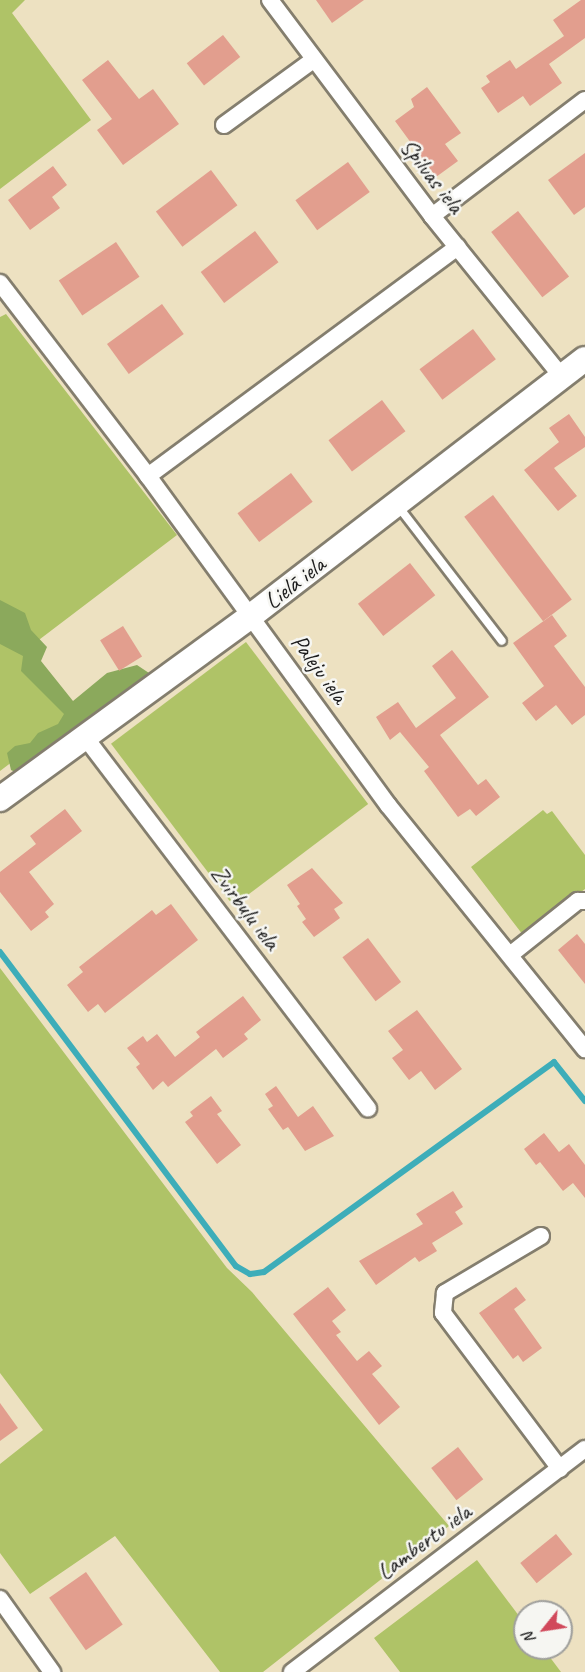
<!DOCTYPE html>
<meta charset="utf-8">
<style>
body{margin:0}
#map{position:relative;width:585px;height:1672px;overflow:hidden;background:#ede1c1;font-family:Caveat,sans-serif}
div>[style]{position:absolute}
.green>*{inset:0;background:#afc367;transform-origin:0 0}
.forest>*{inset:0;background:#8ba95c}
.stream>*{height:6px;margin:-3px;padding:0 3px;transform-origin:3px;border-radius:3px;background:#3dadb9}
.building>*{inset:0;background:#e29e8e;transform-origin:0 0}
.roads{filter:drop-shadow(2px 0 #847e6e) drop-shadow(-2px 0 #847e6e) drop-shadow(0 2px #847e6e) drop-shadow(0 -2px #847e6e)}
.lane>*{height:8px;margin:-4px;padding:0 4px;transform-origin:4px;border-radius:4px;background:#fff}
.street>*{height:16px;margin:-8px;padding:0 8px;transform-origin:8px;border-radius:8px;background:#fff}
.secondary>*{height:24px;margin:-12px;padding:0 12px;transform-origin:12px;border-radius:12px;background:#fff}
span{translate:-50% -50%;white-space:nowrap;text-align:center;line-height:1.15;-webkit-text-stroke:5px #f6f6f2;paint-order:stroke}
.street-label{font-size:24px;color:#1c1c1c}
.north{position:absolute;left:513px;top:1600px;width:60px;height:60px;box-sizing:border-box;background:#f6f6f2;border:2px solid #9f9f9c;border-radius:50%;rotate:240deg;font-size:16px;font-weight:700;line-height:24px;text-align:center;color:#1c1c1c}
.north::after{content:'';display:block;margin:auto;width:21px;height:27px;background:#d1495b;clip-path:polygon(50% 0,100% 100%,50% 72%,0 100%)}
</style>
<div id="map">
<div class="green">
<i style="clip-path:polygon(0 0,25px 0,12px 13px,91px 120px,0 189px)"></i>
<i style="clip-path:polygon(6px 314px,177px 535px,23px 652px,70px 718px,0 771px,0 317px)"></i>
<i style="left:246px;top:642px;width:203px;height:169px;rotate:53deg"></i>
<i style="clip-path:polygon(543px 810px,547px 814px,552px 811px,585px 855px,585px 889px,523px 935px,471px 867px)"></i>
<i style="clip-path:polygon(0 968px,227px 1268px,252px 1292px,449px 1526px,263px 1672px,220px 1672px,115px 1536px,30px 1594px,0 1553px,0 1464px,43px 1430px,0 1373px)"></i>
<i style="clip-path:polygon(477px 1560px,525px 1624px,525px 1648px,543px 1648px,561px 1672px,400px 1672px,374px 1638px)"></i>
</div>
<div class="forest">
<i style="clip-path:polygon(0 600px,25px 613px,31px 630px,47px 647px,41px 661px,73px 701px,107px 673px,137px 665px,152px 675px,19px 774px,11px 770px,7px 753px,15px 746px,30px 743px,38px 733px,58px 724px,64px 714px,21px 671px,23px 656px,0 644px)"></i>
</div>
<div class="stream">
<i style="left:0;top:952px;width:393px;rotate:53.1deg"></i>
<i style="left:236px;top:1266px;width:16px;rotate:30deg"></i>
<i style="left:250px;top:1274px;width:14px;rotate:-8deg"></i>
<i style="left:264px;top:1272px;width:358px;rotate:-35.9deg"></i>
<i style="left:554px;top:1062px;width:50px;rotate:51.5deg"></i>
</div>
<div class="building">
<i style="clip-path:polygon(316px 0,364px 0,332px 23px)"></i>
<i style="clip-path:polygon(581px 0,585px 0,585px 38px,549px 64px,562px 83px,530px 106px,523px 96px,498px 113px,481px 88px,490px 82px,486px 76px,510px 60px,516px 69px,564px 36px,553px 20px)"></i>
<i style="left:223px;top:35px;width:28px;height:46px;rotate:52deg"></i>
<i style="clip-path:polygon(108px 60px,139px 99px,153px 89px,179px 124px,123px 165px,97px 130px,112px 119px,82px 80px)"></i>
<i style="clip-path:polygon(427px 87px,461px 133px,445px 144px,458px 161px,436px 177px,395px 121px,414px 107px,411px 99px)"></i>
<i style="clip-path:polygon(585px 153px,585px 207px,574px 215px,548px 180px)"></i>
<i style="left:348px;top:162px;width:37px;height:65px;rotate:54deg"></i>
<i style="clip-path:polygon(53px 166px,67px 185px,52px 197px,60px 208px,30px 230px,8px 200px)"></i>
<i style="left:211px;top:170px;width:44px;height:69px;rotate:53deg"></i>
<i style="left:518px;top:211px;width:83px;height:34px;rotate:52deg"></i>
<i style="left:255px;top:231px;width:39px;height:68px;rotate:53deg"></i>
<i style="left:116px;top:242px;width:42px;height:69px;rotate:56deg"></i>
<i style="left:162px;top:304px;width:37px;height:68px;rotate:54deg"></i>
<i style="left:473px;top:329px;width:38px;height:67px;rotate:53deg"></i>
<i style="left:382px;top:400px;width:39px;height:67px;rotate:53deg"></i>
<i style="clip-path:polygon(569px 414px,585px 437px,585px 447px,554px 468px,577px 496px,558px 511px,524px 470px,559px 442px,549px 428px)"></i>
<i style="left:291px;top:473px;width:36px;height:67px;rotate:53deg"></i>
<i style="left:493px;top:495px;width:131px;height:36px;rotate:53deg"></i>
<i style="left:410px;top:563px;width:41px;height:66px;rotate:52deg"></i>
<i style="clip-path:polygon(552px 615px,567px 636px,554px 646px,585px 687px,585px 715px,572px 725px,556px 705px,536px 721px,522px 703px,544px 686px,513px 643px)"></i>
<i style="left:123px;top:626px;width:36px;height:27px;rotate:58deg"></i>
<i style="clip-path:polygon(452px 650px,489px 697px,440px 735px,478px 785px,486px 779px,500px 797px,476px 816px,470px 809px,458px 817px,424px 771px,429px 767px,400px 732px,390px 740px,376px 717px,398px 702px,416px 728px,456px 698px,432px 666px)"></i>
<i style="clip-path:polygon(65px 809px,82px 831px,29px 872px,54px 904px,45px 912px,49px 917px,31px 931px,0 892px,0 872px,36px 844px,30px 836px)"></i>
<i style="clip-path:polygon(312px 868px,343px 903px,334px 909px,340px 918px,314px 937px,302px 922px,306px 919px,297px 906px,300px 904px,287px 885px)"></i>
<i style="clip-path:polygon(171px 904px,198px 940px,105px 1013px,98px 1004px,88px 1012px,67px 985px,83px 972px,79px 967px,152px 910px,156px 915px)"></i>
<i style="clip-path:polygon(577px 934px,585px 944px,585px 984px,558px 950px)"></i>
<i style="left:368px;top:938px;width:55px;height:32px;rotate:53deg"></i>
<i style="clip-path:polygon(243px 996px,261px 1020px,244px 1034px,248px 1039px,223px 1058px,216px 1049px,168px 1087px,163px 1081px,153px 1090px,136px 1067px,140px 1064px,127px 1048px,143px 1036px,147px 1042px,157px 1034px,175px 1057px,200px 1037px,196px 1032px)"></i>
<i style="clip-path:polygon(417px 1010px,462px 1069px,435px 1090px,421px 1071px,409px 1080px,392px 1058px,403px 1050px,388px 1031px)"></i>
<i style="clip-path:polygon(276px 1086px,298px 1117px,313px 1106px,334px 1136px,305px 1151px,288px 1127px,283px 1130px,268px 1109px,273px 1106px,265px 1094px)"></i>
<i style="clip-path:polygon(211px 1096px,222px 1111px,217px 1114px,241px 1145px,217px 1164px,185px 1122px,193px 1116px,190px 1112px)"></i>
<i style="clip-path:polygon(544px 1133px,559px 1152px,569px 1144px,585px 1165px,585px 1198px,573px 1183px,563px 1191px,540px 1162px,536px 1165px,524px 1149px)"></i>
<i style="clip-path:polygon(453px 1191px,463px 1207px,455px 1212px,463px 1224px,432px 1243px,437px 1251px,419px 1262px,415px 1257px,376px 1285px,359px 1261px,423px 1224px,416px 1214px)"></i>
<i style="clip-path:polygon(328px 1287px,346px 1310px,332px 1321px,341px 1332px,336px 1335px,357px 1361px,369px 1351px,382px 1366px,372px 1374px,400px 1407px,379px 1425px,293px 1314px)"></i>
<i style="clip-path:polygon(516px 1287px,526px 1300px,514px 1309px,542px 1348px,523px 1362px,518px 1355px,513px 1359px,479px 1313px)"></i>
<i style="clip-path:polygon(0 1403px,18px 1428px,0 1441px)"></i>
<i style="left:458px;top:1447px;width:41px;height:34px;rotate:52deg"></i>
<i style="left:556px;top:1534px;width:26px;height:46px;rotate:51deg"></i>
<i style="left:86px;top:1572px;width:64px;height:45px;rotate:55deg"></i>
</div>
<div class="roads">
<div class="lane">
<i style="left:398px;top:506px;width:170px;rotate:52.4deg"></i>
</div>
<div class="street">
<i style="left:270px;top:0;width:270px;rotate:53.1deg"></i>
<i style="left:432px;top:216px;width:207px;rotate:51.1deg"></i>
<i style="left:224px;top:125px;width:110px;rotate:-36.1deg"></i>
<i style="left:432px;top:216px;width:192px;rotate:-37.2deg"></i>
<i style="left:0;top:283px;width:243px;rotate:52.5deg"></i>
<i style="left:148px;top:476px;width:407px;rotate:53.9deg"></i>
<i style="left:388px;top:805px;width:314px;rotate:51.1deg"></i>
<i style="left:148px;top:476px;width:385px;rotate:-36.5deg"></i>
<i style="left:85px;top:737px;width:467px;rotate:52.7deg"></i>
<i style="left:510px;top:955px;width:87px;rotate:-38.5deg"></i>
<i style="left:578px;top:901px;width:7px"></i>
<i style="left:541px;top:1236px;width:112px;rotate:149.3deg"></i>
<i style="left:445px;top:1293px;width:20px;rotate:96deg"></i>
<i style="left:443px;top:1313px;width:195px;rotate:53.1deg"></i>
<i style="left:0;top:1599px;width:90px;rotate:54.5deg"></i>
<i style="left:292px;top:1672px;width:368px;rotate:-37.3deg"></i>
</div>
<div class="secondary">
<i style="left:0;top:799px;width:311px;rotate:-36.1deg"></i>
<i style="left:251px;top:616px;width:421px;rotate:-37.6deg"></i>
</div>
</div>
<div class="street-label">
<span style="left:432px;top:176px;rotate:52deg">Spilvas iela</span>
<span style="left:295px;top:583px;rotate:-38deg">Lielā iela</span>
<span style="left:319px;top:669px;rotate:54deg">Paleju iela</span>
<span style="left:245px;top:908px;rotate:53deg">Zvirbuļu iela</span>
<span style="left:424px;top:1542px;rotate:-37deg">Lambertu iela</span>
</div>
<div class="north">N</div>
</div>
